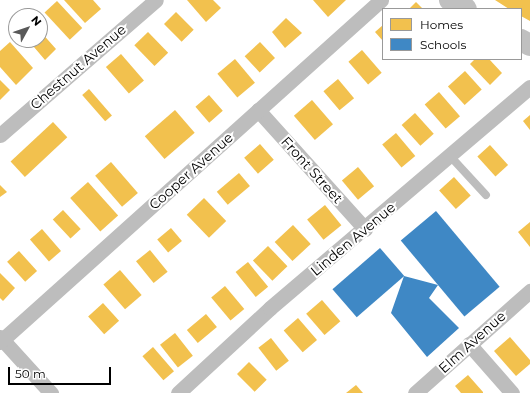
<!DOCTYPE html>
<style>
body{margin:0}
#map{position:relative;width:530px;height:393px;overflow:hidden;background:#fff;font-family:Montserrat,sans-serif}
div>[style]{position:absolute}
.homes>*{inset:0;background:#f2c14e;transform-origin:0 0}
.schools>*{inset:0;background:#3f88c5;transform-origin:0 0}
.lane>*{height:8px;margin:-4px;padding:0 4px;transform-origin:4px;border-radius:4px;background:#bdbdbd}
.street>*{height:15px;margin:-7.5px;padding:0 7.5px;transform-origin:7.5px;border-radius:7.5px;background:#bdbdbd}
.secondary>*{height:22px;margin:-11px;padding:0 11px;transform-origin:11px;border-radius:11px;background:#c0c0c0}
span{translate:-50% -50%;white-space:nowrap;text-align:center;line-height:1.15;-webkit-text-stroke:4px #fff;paint-order:stroke}
.street-label{font-size:14px;color:#000}
.legend{position:absolute;left:382px;top:8px;width:140px;height:52px;box-sizing:border-box;background:#fff;border:1px solid #999;margin:0;padding:5px 7px;list-style:none;font-size:12px;color:#000}
.legend li{display:flex;align-items:center;gap:8px;height:20px}
.legend b{width:20px;border:1px solid #999}
.north{position:absolute;left:8px;top:8px;width:40px;height:40px;box-sizing:border-box;background:#fff;border:1px solid #999;border-radius:50%;rotate:50deg;font-size:11px;font-weight:700;line-height:16px;text-align:center;color:#000}
.north::after{content:'';display:block;margin:auto;width:14px;height:18px;background:#595959;clip-path:polygon(50% 0,100% 100%,50% 72%,0 100%)}
.scale{position:absolute;left:8px;top:367px;width:103px;height:18px;box-sizing:border-box;border:2px solid #000;border-top:0;padding-left:5px;font-size:12px;line-height:14px;white-space:nowrap;color:#000;-webkit-text-stroke:3px #fff;paint-order:stroke}
</style>
<div id="map">
<div class="homes">
<i style="clip-path:polygon(64px 0,93px 0,101px 9px,85px 23px)"></i>
<i style="clip-path:polygon(187px 0,213px 0,221px 8px,206px 22px)"></i>
<i style="clip-path:polygon(313px 0,346px 0,328px 17px)"></i>
<i style="clip-path:polygon(495px 0,530px 0,530px 21px,521px 16px,521px 9px,509px 9px)"></i>
<i style="left:57px;top:1px;width:37px;height:17px;rotate:47deg"></i>
<i style="clip-path:polygon(416px 2px,423px 9px,409px 9px)"></i>
<i style="left:176px;top:12px;width:25px;height:17px;rotate:45deg"></i>
<i style="clip-path:polygon(286px 18px,302px 33px,285px 48px,272px 32px)"></i>
<i style="clip-path:polygon(383px 25px,383px 41px,375px 32px)"></i>
<i style="clip-path:polygon(40px 31px,56px 49px,45px 60px,28px 40px,40px 40px)"></i>
<i style="left:148px;top:32px;width:29px;height:19px;rotate:46deg"></i>
<i style="clip-path:polygon(10px 42px,33px 68px,16px 85px,0 67px,0 51px)"></i>
<i style="left:260px;top:42px;width:22px;height:21px;rotate:47deg"></i>
<i style="left:362px;top:50px;width:30px;height:18px;rotate:49deg"></i>
<i style="left:121px;top:54px;width:35px;height:20px;rotate:49deg"></i>
<i style="left:235px;top:59px;width:31px;height:23px;rotate:50deg"></i>
<i style="clip-path:polygon(475px 59px,489px 59px,502px 73px,490px 85px,470px 64px)"></i>
<i style="left:465px;top:71px;width:25px;height:23px;rotate:48deg"></i>
<i style="left:338px;top:79px;width:25px;height:19px;rotate:50deg"></i>
<i style="clip-path:polygon(0 80px,10px 90px,0 100px)"></i>
<i style="left:89px;top:89px;width:35px;height:9px;rotate:49deg"></i>
<i style="left:439px;top:92px;width:32px;height:19px;rotate:49deg"></i>
<i style="left:209px;top:95px;width:21px;height:18px;rotate:49deg"></i>
<i style="left:312px;top:100px;width:32px;height:24px;rotate:49deg"></i>
<i style="left:175px;top:110px;width:30px;height:40px;rotate:49deg"></i>
<i style="left:415px;top:113px;width:28px;height:18px;rotate:48deg"></i>
<i style="clip-path:polygon(530px 115px,530px 130px,523px 121px)"></i>
<i style="left:53px;top:122px;width:21px;height:58px;rotate:47deg"></i>
<i style="left:396px;top:133px;width:30px;height:18px;rotate:50deg"></i>
<i style="left:260px;top:144px;width:21px;height:21px;rotate:49deg"></i>
<i style="left:490px;top:145px;width:27px;height:17px;rotate:48deg"></i>
<i style="left:111px;top:162px;width:41px;height:21px;rotate:49deg"></i>
<i style="left:358px;top:167px;width:25px;height:21px;rotate:50deg"></i>
<i style="left:239px;top:173px;width:17px;height:29px;rotate:50deg"></i>
<i style="left:454px;top:177px;width:25px;height:20px;rotate:48deg"></i>
<i style="left:88px;top:182px;width:45px;height:24px;rotate:48deg"></i>
<i style="clip-path:polygon(0 185px,7px 192px,0 197px)"></i>
<i style="left:204px;top:198px;width:32px;height:24px;rotate:46deg"></i>
<i style="left:325px;top:205px;width:26px;height:23px;rotate:51deg"></i>
<i style="left:63px;top:210px;width:26px;height:14px;rotate:47deg"></i>
<i style="clip-path:polygon(530px 222px,530px 247px,518px 232px)"></i>
<i style="left:293px;top:225px;width:26px;height:25px;rotate:47deg"></i>
<i style="left:171px;top:228px;width:17px;height:18px;rotate:50deg"></i>
<i style="left:42px;top:229px;width:29px;height:16px;rotate:49deg"></i>
<i style="left:268px;top:246px;width:28px;height:21px;rotate:46deg"></i>
<i style="left:150px;top:250px;width:28px;height:18px;rotate:51deg"></i>
<i style="left:19px;top:251px;width:27px;height:16px;rotate:48deg"></i>
<i style="left:248px;top:262px;width:32px;height:16px;rotate:51deg"></i>
<i style="left:120px;top:270px;width:33px;height:22px;rotate:49deg"></i>
<i style="clip-path:polygon(0 273px,15px 288px,3px 301px,0 298px)"></i>
<i style="left:225px;top:286px;width:30px;height:18px;rotate:50deg"></i>
<i style="left:322px;top:300px;width:28px;height:21px;rotate:49deg"></i>
<i style="left:103px;top:303px;width:24px;height:20px;rotate:48deg"></i>
<i style="left:206px;top:314px;width:17px;height:25px;rotate:50deg"></i>
<i style="left:298px;top:318px;width:29px;height:19px;rotate:49deg"></i>
<i style="left:175px;top:333px;width:29px;height:19px;rotate:52deg"></i>
<i style="clip-path:polygon(510px 337px,530px 360px,530px 364px,516px 376px,494px 351px)"></i>
<i style="left:271px;top:338px;width:29px;height:16px;rotate:52deg"></i>
<i style="left:153px;top:347px;width:32px;height:14px;rotate:49deg"></i>
<i style="left:249px;top:362px;width:25px;height:17px;rotate:45deg"></i>
<i style="clip-path:polygon(468px 375px,483px 392px,483px 393px,461px 393px,455px 386px)"></i>
<i style="clip-path:polygon(356px 385px,363px 393px,346px 393px)"></i>
</div>
<div class="schools">
<i style="left:436px;top:211px;width:99px;height:46px;rotate:50deg"></i>
<i style="left:380px;top:248px;width:37px;height:63px;rotate:49deg"></i>
<i style="clip-path:polygon(404px 276px,438px 285px,429px 298px,459px 328px,427px 357px,391px 313px)"></i>
</div>
<div class="lane">
<i style="left:450px;top:156px;width:53px;rotate:47.3deg"></i>
</div>
<div class="street">
<i style="left:258px;top:110px;width:160px;rotate:48deg"></i>
<i style="left:0;top:135px;width:206px;rotate:-40.9deg"></i>
<i style="left:0;top:337px;width:76px;rotate:47.7deg"></i>
<i style="left:0;top:342px;width:512px;rotate:-41.91deg"></i>
<i style="left:469px;top:344px;width:65px;rotate:48.7deg"></i>
<i style="left:178px;top:393px;width:125px;rotate:-42.7deg"></i>
<i style="left:270px;top:308px;width:341px;rotate:-40.4deg"></i>
<i style="left:415px;top:393px;width:154px;rotate:-41.6deg"></i>
</div>
<div class="secondary">
<i style="left:450px;top:0;width:18px;rotate:29deg"></i>
<i style="left:521px;top:40px;width:10px;rotate:29deg"></i>
</div>
<div class="street-label">
<span style="left:78px;top:67px;rotate:-41deg">Chestnut Avenue</span>
<span style="left:312px;top:170px;rotate:48deg">Front Street</span>
<span style="left:191px;top:171px;rotate:-42deg">Cooper Avenue</span>
<span style="left:353px;top:239px;rotate:-40deg">Linden Avenue</span>
<span style="left:472px;top:342px;rotate:-42deg">Elm Avenue</span>
</div>
<ul class="legend">
<li><b style="height:11px;background:#f2c14e"></b>Homes</li>
<li><b style="height:11px;background:#3f88c5"></b>Schools</li>
</ul>
<div class="north">N</div>
<div class="scale">50 m</div>
</div>
